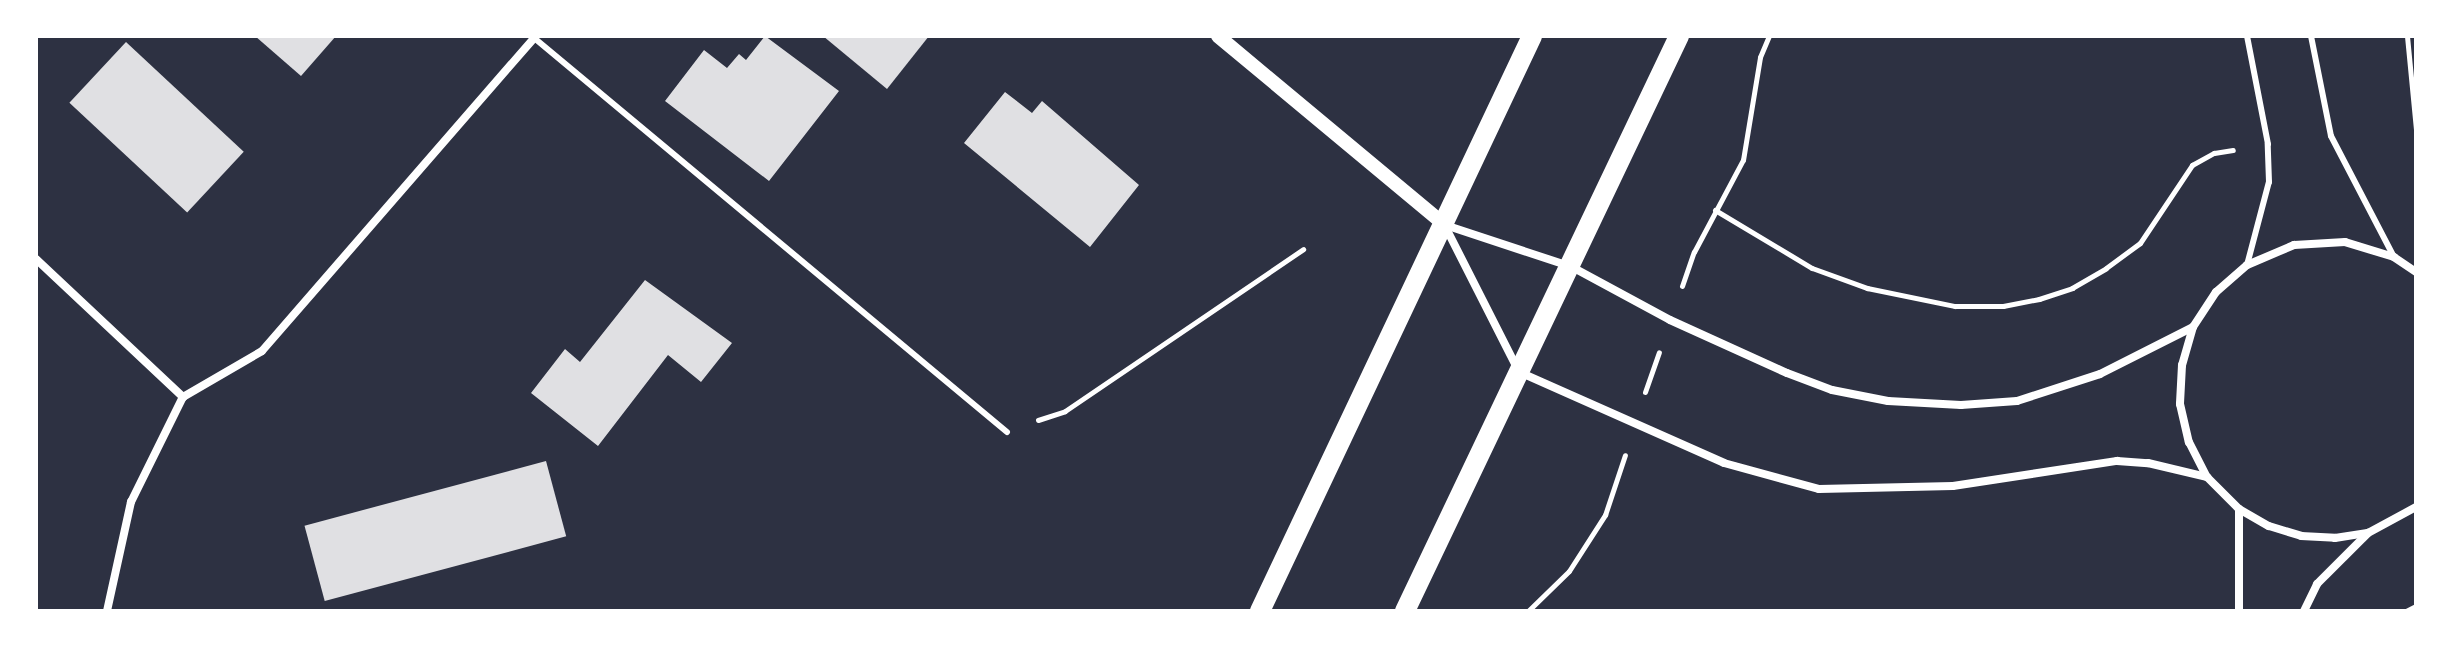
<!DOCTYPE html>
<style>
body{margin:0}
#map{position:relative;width:2452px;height:647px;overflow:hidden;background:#2d3142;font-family:Georgia,serif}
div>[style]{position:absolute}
.building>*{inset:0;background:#e0e0e3;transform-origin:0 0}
.path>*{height:5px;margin:-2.5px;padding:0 2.5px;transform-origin:2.5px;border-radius:2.5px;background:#fff}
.service>*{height:6px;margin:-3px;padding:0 3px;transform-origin:3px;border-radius:3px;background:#fff}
.minor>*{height:8px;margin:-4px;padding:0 4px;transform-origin:4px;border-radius:4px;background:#fff}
.tertiary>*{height:14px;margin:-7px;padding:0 7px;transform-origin:7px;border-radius:7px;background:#fff}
.primary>*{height:20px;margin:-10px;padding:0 10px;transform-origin:10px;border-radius:10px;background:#fff}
span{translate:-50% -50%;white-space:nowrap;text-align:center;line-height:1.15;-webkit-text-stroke:6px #fff;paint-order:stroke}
.frame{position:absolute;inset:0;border:38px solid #fff;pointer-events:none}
</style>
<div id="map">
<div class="building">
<i style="clip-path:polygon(255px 36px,336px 36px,301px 76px)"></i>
<i style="clip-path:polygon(765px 36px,839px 91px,769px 181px,665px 101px,704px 50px,727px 68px,739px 54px,746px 60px)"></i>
<i style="clip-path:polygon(823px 36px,929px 36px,887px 89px)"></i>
<i style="left:126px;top:42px;width:161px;height:83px;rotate:43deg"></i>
<i style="clip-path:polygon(1005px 92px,1032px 113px,1042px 101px,1139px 185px,1090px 247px,964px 143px)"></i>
<i style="clip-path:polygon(645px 280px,732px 343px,701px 382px,668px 355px,598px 446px,531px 393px,565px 349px,580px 362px)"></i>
<i style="left:546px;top:461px;width:78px;height:250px;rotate:75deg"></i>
</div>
<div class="path">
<i style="left:2407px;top:36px;width:94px;rotate:84.5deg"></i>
<i style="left:1715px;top:210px;width:113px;rotate:30.9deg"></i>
<i style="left:1812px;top:268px;width:59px;rotate:20deg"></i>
<i style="left:1867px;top:288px;width:90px;rotate:11.6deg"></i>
<i style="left:1955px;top:306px;width:48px"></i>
<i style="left:2003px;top:306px;width:37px;rotate:-11deg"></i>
<i style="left:2039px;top:299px;width:35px;rotate:-18deg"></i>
<i style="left:2072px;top:288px;width:39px;rotate:-30deg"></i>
<i style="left:2106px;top:268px;width:42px;rotate:-36.3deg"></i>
<i style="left:2140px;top:243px;width:94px;rotate:-56.3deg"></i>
<i style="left:2192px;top:165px;width:25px;rotate:-29deg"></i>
<i style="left:2214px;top:153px;width:19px;rotate:-9deg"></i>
<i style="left:1682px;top:286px;width:36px;rotate:-71deg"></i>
<i style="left:1694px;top:252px;width:104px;rotate:-62deg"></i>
<i style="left:1743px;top:160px;width:104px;rotate:-80.6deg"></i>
<i style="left:1760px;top:57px;width:23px;rotate:-67deg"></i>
<i style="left:1645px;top:392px;width:42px;rotate:-70.7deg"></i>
<i style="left:1038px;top:420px;width:28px;rotate:-18deg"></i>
<i style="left:1065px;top:411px;width:288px;rotate:-34.2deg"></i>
<i style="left:1528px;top:611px;width:57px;rotate:-44.3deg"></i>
<i style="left:1569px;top:571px;width:67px;rotate:-57.3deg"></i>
<i style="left:1605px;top:515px;width:63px;rotate:-71.6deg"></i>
<i style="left:2406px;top:611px;width:11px;rotate:-27deg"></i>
</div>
<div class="service">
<i style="left:2311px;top:36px;width:102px;rotate:78.7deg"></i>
<i style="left:2331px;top:136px;width:136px;rotate:62.5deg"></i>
<i style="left:533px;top:37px;width:617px;rotate:39.81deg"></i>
<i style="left:2247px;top:265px;width:86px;rotate:-75.2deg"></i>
<i style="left:2269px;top:182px;width:38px;rotate:-92deg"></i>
<i style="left:2268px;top:144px;width:110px;rotate:-101deg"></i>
</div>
<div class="minor">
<i style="left:1445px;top:225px;width:134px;rotate:18.3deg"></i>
<i style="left:1572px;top:267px;width:111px;rotate:28.4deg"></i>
<i style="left:1670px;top:320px;width:128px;rotate:24.4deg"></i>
<i style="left:1787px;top:373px;width:48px;rotate:20.7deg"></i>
<i style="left:1832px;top:390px;width:57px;rotate:11.1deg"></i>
<i style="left:1888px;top:401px;width:73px;rotate:3.1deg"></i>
<i style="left:1961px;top:405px;width:56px;rotate:-4.1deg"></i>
<i style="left:2017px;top:401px;width:87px;rotate:-18deg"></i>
<i style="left:2100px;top:374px;width:104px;rotate:-26.8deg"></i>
<i style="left:1445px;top:226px;width:164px;rotate:63.1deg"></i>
<i style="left:1519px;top:372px;width:224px;rotate:23.9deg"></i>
<i style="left:1724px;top:463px;width:98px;rotate:15.3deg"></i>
<i style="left:1819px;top:489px;width:134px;rotate:-1.3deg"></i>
<i style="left:1953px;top:486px;width:166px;rotate:-8.7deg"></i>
<i style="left:2117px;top:461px;width:31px;rotate:4deg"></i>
<i style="left:2148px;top:463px;width:61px;rotate:13.3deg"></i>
<i style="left:36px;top:259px;width:202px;rotate:43.2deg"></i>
<i style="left:2416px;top:272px;width:27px;rotate:-146deg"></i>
<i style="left:2394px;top:257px;width:51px;rotate:-163deg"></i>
<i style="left:2345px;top:242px;width:51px;rotate:176.6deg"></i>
<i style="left:2294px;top:245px;width:51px;rotate:156.9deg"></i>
<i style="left:2247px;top:265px;width:41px;rotate:138.9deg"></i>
<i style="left:2216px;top:292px;width:42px;rotate:123.3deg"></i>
<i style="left:2193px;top:327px;width:40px;rotate:106deg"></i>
<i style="left:2182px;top:365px;width:39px;rotate:93deg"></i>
<i style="left:2180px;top:404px;width:39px;rotate:77deg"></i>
<i style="left:2189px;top:442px;width:39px;rotate:63deg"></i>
<i style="left:2207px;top:477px;width:45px;rotate:45deg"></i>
<i style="left:2239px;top:509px;width:34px;rotate:30deg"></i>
<i style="left:2269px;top:526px;width:34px;rotate:17deg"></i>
<i style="left:2301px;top:536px;width:34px;rotate:3deg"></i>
<i style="left:2335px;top:538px;width:33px;rotate:-9deg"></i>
<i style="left:2368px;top:533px;width:55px;rotate:-28.4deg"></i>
<i style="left:2239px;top:509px;width:102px;rotate:90deg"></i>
<i style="left:107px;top:611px;width:112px;rotate:-77.6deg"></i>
<i style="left:131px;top:502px;width:117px;rotate:-63.7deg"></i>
<i style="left:183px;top:397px;width:91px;rotate:-30.2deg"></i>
<i style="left:262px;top:351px;width:417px;rotate:-49deg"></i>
<i style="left:2304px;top:611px;width:30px;rotate:-64deg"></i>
<i style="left:2317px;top:584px;width:72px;rotate:-45deg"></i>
</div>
<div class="tertiary">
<i style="left:1218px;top:36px;width:294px;rotate:39.8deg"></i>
</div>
<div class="primary">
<i style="left:1260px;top:611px;width:636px;rotate:-64.68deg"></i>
<i style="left:1405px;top:611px;width:637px;rotate:-64.52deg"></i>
</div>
<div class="frame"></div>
</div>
